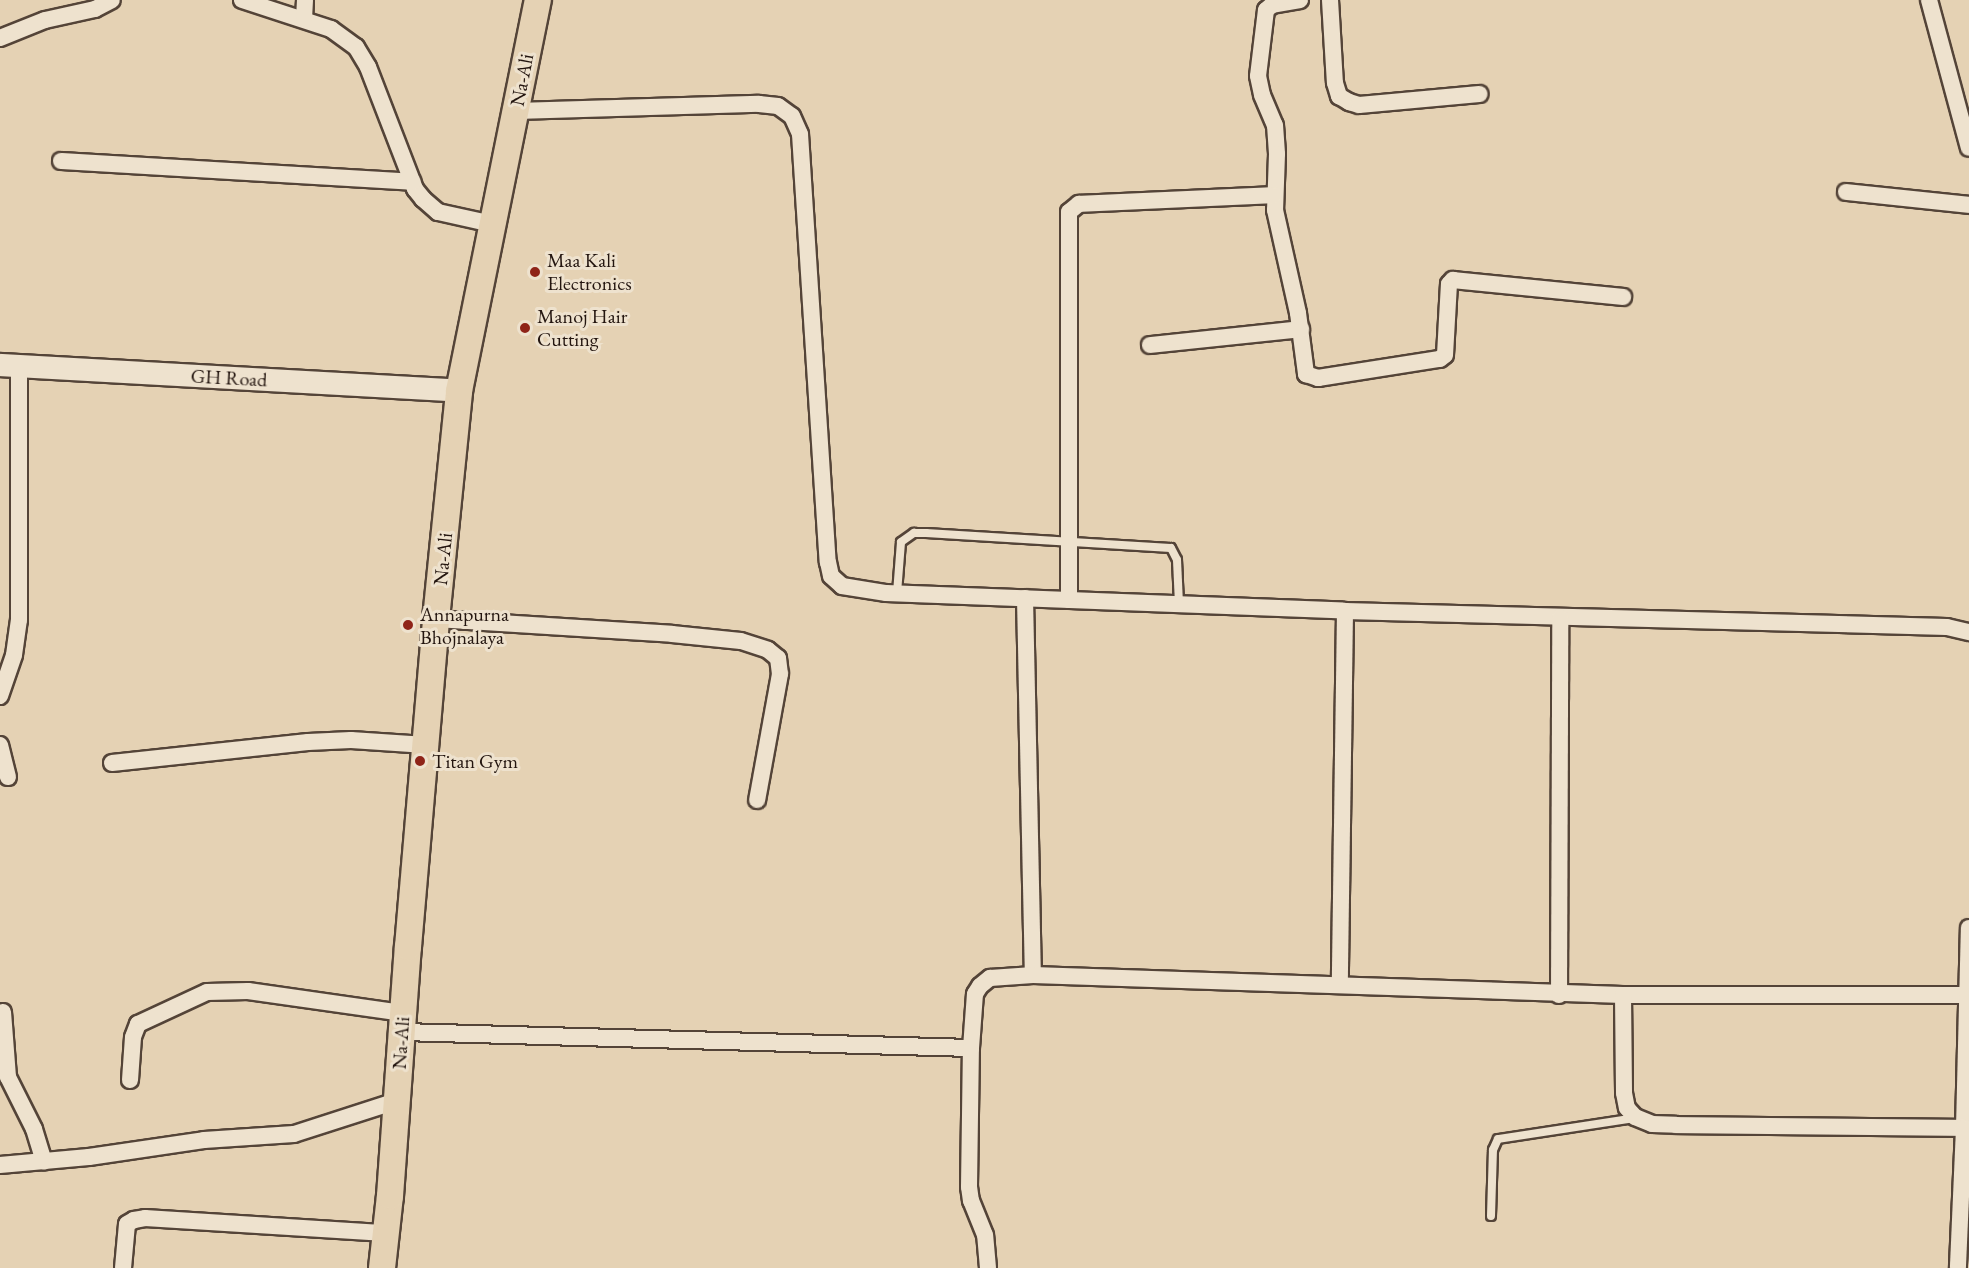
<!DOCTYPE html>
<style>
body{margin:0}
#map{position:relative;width:1969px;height:1268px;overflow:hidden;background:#e5d2b4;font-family:"EB Garamond",serif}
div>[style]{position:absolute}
.roads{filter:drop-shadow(2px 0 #544438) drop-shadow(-2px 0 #544438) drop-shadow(0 2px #544438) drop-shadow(0 -2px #544438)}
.lane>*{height:8px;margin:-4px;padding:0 4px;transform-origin:4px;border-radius:4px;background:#eee2ce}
.street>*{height:16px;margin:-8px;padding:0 8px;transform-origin:8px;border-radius:8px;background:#eee2ce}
.secondary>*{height:22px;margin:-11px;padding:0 11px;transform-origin:11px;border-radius:11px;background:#eee2ce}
.primary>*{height:26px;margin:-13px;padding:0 13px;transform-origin:13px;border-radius:13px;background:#e5d2b4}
.dots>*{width:16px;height:16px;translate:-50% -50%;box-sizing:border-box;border:3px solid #eee2ce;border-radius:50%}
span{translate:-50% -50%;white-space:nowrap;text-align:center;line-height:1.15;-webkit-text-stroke:6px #eee2ce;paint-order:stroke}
.street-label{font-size:20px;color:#23150f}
.poi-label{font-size:20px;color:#23150f}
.left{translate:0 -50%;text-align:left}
</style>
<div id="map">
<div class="roads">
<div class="lane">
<i style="left:897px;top:593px;width:51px;rotate:-85.5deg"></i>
<i style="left:901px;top:542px;width:16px;rotate:-35deg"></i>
<i style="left:914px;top:533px;width:12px"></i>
<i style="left:926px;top:533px;width:245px;rotate:3.5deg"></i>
<i style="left:1171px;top:548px;width:13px;rotate:63deg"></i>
<i style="left:1177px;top:560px;width:44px;rotate:87.4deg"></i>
<i style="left:1491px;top:1216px;width:66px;rotate:-88.3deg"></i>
<i style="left:1493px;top:1150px;width:12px;rotate:-66deg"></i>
<i style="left:1498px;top:1139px;width:139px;rotate:-8.7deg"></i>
</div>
<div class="street">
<i style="left:242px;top:0;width:94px;rotate:18deg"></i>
<i style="left:331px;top:29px;width:31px;rotate:36deg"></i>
<i style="left:356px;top:47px;width:23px;rotate:59deg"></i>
<i style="left:368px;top:67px;width:131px;rotate:68.9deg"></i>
<i style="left:415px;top:189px;width:13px;rotate:51deg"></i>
<i style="left:423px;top:199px;width:20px;rotate:41deg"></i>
<i style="left:438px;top:212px;width:55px;rotate:12.5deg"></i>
<i style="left:1300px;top:0;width:28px;rotate:170deg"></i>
<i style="left:1272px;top:5px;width:8px;rotate:140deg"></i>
<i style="left:1266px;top:10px;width:66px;rotate:96.9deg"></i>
<i style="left:1258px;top:76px;width:19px;rotate:78deg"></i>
<i style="left:1262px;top:95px;width:33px;rotate:67deg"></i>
<i style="left:1275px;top:125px;width:29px;rotate:86deg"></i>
<i style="left:1277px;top:154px;width:56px;rotate:92deg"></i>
<i style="left:1275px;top:210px;width:106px;rotate:77.4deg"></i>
<i style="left:1298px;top:313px;width:62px;rotate:82.5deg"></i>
<i style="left:1306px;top:374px;width:13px;rotate:18deg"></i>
<i style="left:1318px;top:378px;width:123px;rotate:-8.9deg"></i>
<i style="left:1440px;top:359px;width:6px;rotate:-39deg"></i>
<i style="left:1445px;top:355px;width:71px;rotate:-86.8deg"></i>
<i style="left:1449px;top:284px;width:6px;rotate:-45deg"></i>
<i style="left:1453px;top:280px;width:171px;rotate:5.7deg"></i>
<i style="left:1330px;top:0;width:83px;rotate:86.6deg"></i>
<i style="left:1335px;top:83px;width:14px;rotate:73deg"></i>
<i style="left:1339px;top:96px;width:12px;rotate:31deg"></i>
<i style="left:1349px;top:102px;width:10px;rotate:17deg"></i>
<i style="left:1359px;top:105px;width:121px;rotate:-5.2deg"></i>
<i style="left:1929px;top:0;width:153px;rotate:74.9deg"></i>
<i style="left:304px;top:19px;width:19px;rotate:-87deg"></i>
<i style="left:0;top:38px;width:48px;rotate:-21.8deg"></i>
<i style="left:45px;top:20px;width:51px;rotate:-12.4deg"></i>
<i style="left:95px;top:9px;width:19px;rotate:-28deg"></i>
<i style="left:516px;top:111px;width:243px;rotate:-1.7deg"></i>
<i style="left:759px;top:104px;width:19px;rotate:6deg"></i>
<i style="left:778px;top:106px;width:17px;rotate:36deg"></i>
<i style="left:792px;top:116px;width:20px;rotate:66deg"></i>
<i style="left:800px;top:134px;width:429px;rotate:86.3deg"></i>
<i style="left:828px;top:562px;width:14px;rotate:78deg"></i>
<i style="left:831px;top:576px;width:15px;rotate:42deg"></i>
<i style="left:842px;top:586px;width:45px;rotate:9deg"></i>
<i style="left:886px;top:593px;width:459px;rotate:2.2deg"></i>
<i style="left:1345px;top:611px;width:374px;rotate:90.8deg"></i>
<i style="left:61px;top:161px;width:352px;rotate:3.4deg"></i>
<i style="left:1846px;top:192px;width:124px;rotate:6deg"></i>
<i style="left:1150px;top:345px;width:152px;rotate:-6deg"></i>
<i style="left:1025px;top:598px;width:377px;rotate:88.8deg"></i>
<i style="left:1069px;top:600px;width:388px;rotate:-90deg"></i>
<i style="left:1069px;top:212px;width:13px;rotate:-39deg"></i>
<i style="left:1079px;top:204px;width:195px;rotate:-2.6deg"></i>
<i style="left:1345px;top:611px;width:602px;rotate:1.52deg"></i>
<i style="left:1947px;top:627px;width:23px;rotate:13deg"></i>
<i style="left:436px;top:619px;width:236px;rotate:3.6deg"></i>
<i style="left:672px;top:634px;width:69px;rotate:5.8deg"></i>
<i style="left:741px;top:641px;width:28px;rotate:18deg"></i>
<i style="left:768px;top:650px;width:13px;rotate:39deg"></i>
<i style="left:778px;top:658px;width:16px;rotate:83deg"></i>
<i style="left:780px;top:674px;width:128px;rotate:100.3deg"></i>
<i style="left:0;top:696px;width:43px;rotate:-71.1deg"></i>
<i style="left:14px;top:655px;width:35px;rotate:-82deg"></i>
<i style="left:19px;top:620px;width:254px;rotate:-90deg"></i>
<i style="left:0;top:745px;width:33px;rotate:76deg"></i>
<i style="left:112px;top:763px;width:197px;rotate:-6.1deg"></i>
<i style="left:308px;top:742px;width:43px;rotate:-2.7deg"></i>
<i style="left:351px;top:740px;width:75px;rotate:3.8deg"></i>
<i style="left:1559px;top:995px;width:377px;rotate:-89.8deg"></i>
<i style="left:1623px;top:995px;width:344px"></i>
<i style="left:3px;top:1012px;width:65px;rotate:85.6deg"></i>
<i style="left:8px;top:1077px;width:58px;rotate:63.4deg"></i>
<i style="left:34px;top:1129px;width:34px;rotate:73deg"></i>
<i style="left:402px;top:1032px;width:569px;rotate:1.61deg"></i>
<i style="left:130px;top:1080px;width:43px;rotate:-86deg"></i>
<i style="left:133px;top:1037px;width:14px;rotate:-69deg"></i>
<i style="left:138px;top:1024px;width:76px;rotate:-24.9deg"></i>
<i style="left:207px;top:992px;width:41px;rotate:-1.4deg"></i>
<i style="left:248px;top:991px;width:157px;rotate:8.1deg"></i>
<i style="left:1964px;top:1128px;width:200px;rotate:-88.6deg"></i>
<i style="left:0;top:1165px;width:89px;rotate:-5.1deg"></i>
<i style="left:89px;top:1157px;width:116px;rotate:-8.4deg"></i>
<i style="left:204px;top:1140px;width:90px;rotate:-3.8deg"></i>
<i style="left:294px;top:1134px;width:108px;rotate:-17.8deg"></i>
<i style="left:123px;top:1268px;width:44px;rotate:-84.8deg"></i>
<i style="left:127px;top:1224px;width:8px;rotate:-30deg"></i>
<i style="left:134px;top:1220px;width:11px;rotate:-10deg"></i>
<i style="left:145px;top:1218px;width:241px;rotate:3.6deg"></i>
<i style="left:988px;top:1268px;width:33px;rotate:-95deg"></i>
<i style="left:985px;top:1235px;width:37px;rotate:-112deg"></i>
<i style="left:971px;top:1201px;width:14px;rotate:-98deg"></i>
<i style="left:969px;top:1187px;width:139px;rotate:-89.2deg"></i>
<i style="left:971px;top:1048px;width:54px;rotate:-85.8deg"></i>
<i style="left:975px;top:994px;width:9px;rotate:-58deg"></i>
<i style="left:980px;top:986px;width:13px;rotate:-39deg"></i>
<i style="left:990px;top:978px;width:43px;rotate:-4deg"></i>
<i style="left:1033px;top:975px;width:590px;rotate:1.94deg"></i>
<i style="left:1623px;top:995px;width:98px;rotate:89.4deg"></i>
<i style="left:1624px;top:1093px;width:15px;rotate:79deg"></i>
<i style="left:1627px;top:1108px;width:12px;rotate:48deg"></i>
<i style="left:1635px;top:1117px;width:18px;rotate:22deg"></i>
<i style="left:1652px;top:1124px;width:24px;rotate:2deg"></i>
<i style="left:1676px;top:1125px;width:288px;rotate:0.6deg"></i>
<i style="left:1964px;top:1128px;width:140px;rotate:92.5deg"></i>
</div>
<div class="secondary">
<i style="left:0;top:365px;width:460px;rotate:3.2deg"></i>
</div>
<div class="primary">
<i style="left:382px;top:1268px;width:72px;rotate:-83.7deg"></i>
<i style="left:390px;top:1196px;width:250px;rotate:-85.9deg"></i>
<i style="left:408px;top:947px;width:329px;rotate:-85.1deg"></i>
<i style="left:436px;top:619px;width:229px;rotate:-84.2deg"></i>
<i style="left:459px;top:391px;width:399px;rotate:-78.6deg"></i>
</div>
</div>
<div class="dots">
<i style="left:535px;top:272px;background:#8f2418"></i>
<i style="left:525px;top:328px;background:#8f2418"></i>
<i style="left:408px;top:625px;background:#8f2418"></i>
<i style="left:420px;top:761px;background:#8f2418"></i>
</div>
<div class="street-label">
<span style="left:522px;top:80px;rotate:-79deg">Na-Ali</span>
<span style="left:229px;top:378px;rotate:3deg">GH Road</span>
<span style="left:443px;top:559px;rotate:-84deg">Na-Ali</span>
<span style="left:401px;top:1043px;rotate:-86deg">Na-Ali</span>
</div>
<div class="poi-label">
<span class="left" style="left:547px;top:272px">Maa Kali<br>Electronics</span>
<span class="left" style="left:537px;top:328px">Manoj Hair<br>Cutting</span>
<span class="left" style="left:420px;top:626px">Annapurna<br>Bhojnalaya</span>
<span class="left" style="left:432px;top:761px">Titan Gym</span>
</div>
</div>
